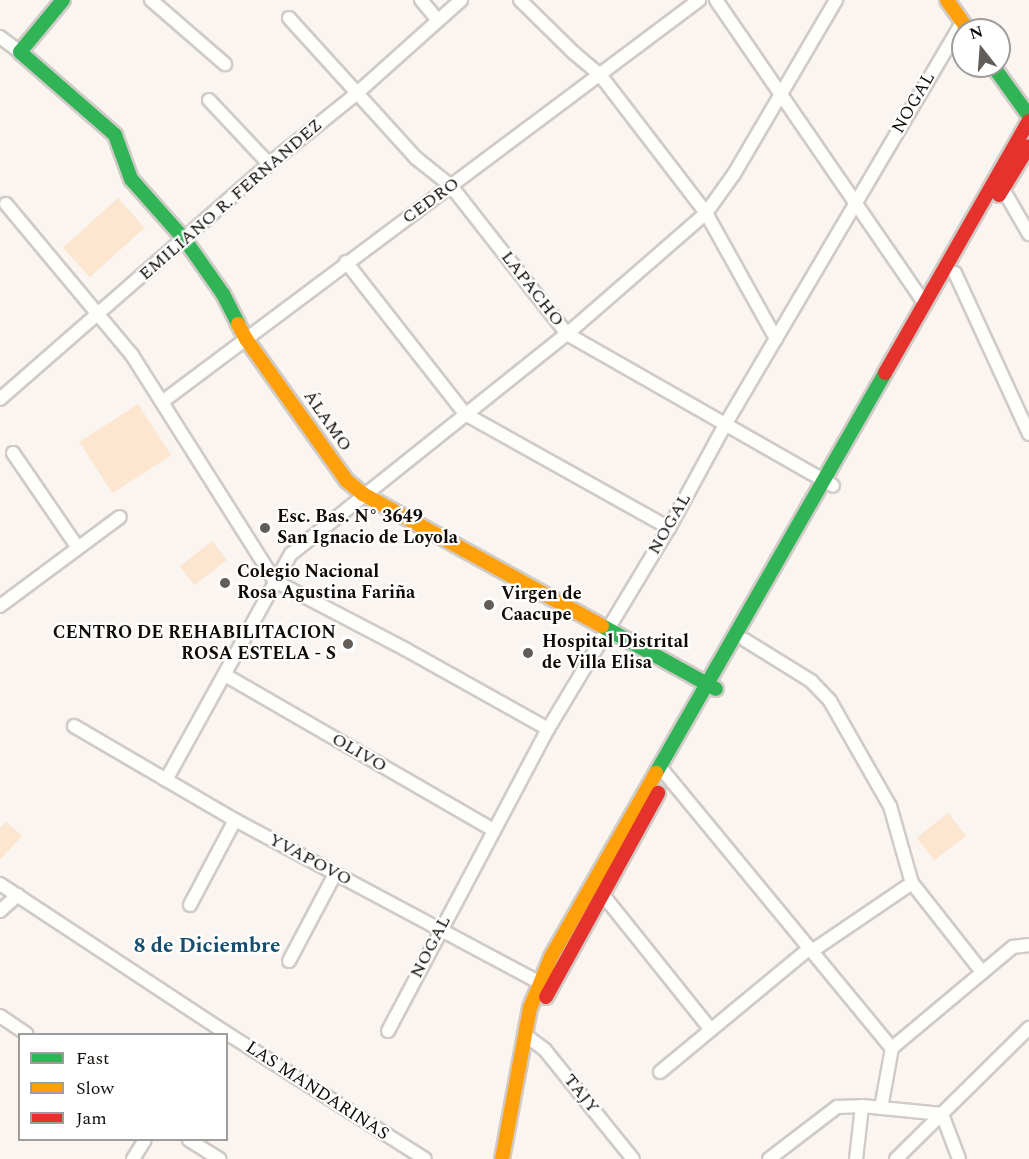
<!DOCTYPE html>
<meta charset="utf-8">
<style>
body{margin:0}
#map{position:relative;width:1029px;height:1159px;overflow:hidden;background:#faf5f0;font-family:Spectral,serif}
div>[style]{position:absolute}
.green>*{inset:0;background:#fce6d0;transform-origin:0 0}
.roads{filter:drop-shadow(2px 0 #d0cbc7) drop-shadow(-2px 0 #d0cbc7) drop-shadow(0 2px #d0cbc7) drop-shadow(0 -2px #d0cbc7)}
.street>*{height:12px;margin:-6px;padding:0 6px;transform-origin:6px;border-radius:6px;background:#fefefd}
.fast>*{height:14px;margin:-7px;padding:0 7px;transform-origin:7px;border-radius:7px;background:#30b455}
.slow>*{height:14px;margin:-7px;padding:0 7px;transform-origin:7px;border-radius:7px;background:#ff9f0a}
.jam>*{height:14px;margin:-7px;padding:0 7px;transform-origin:7px;border-radius:7px;background:#e5322d}
.dots>*{width:16px;height:16px;translate:-50% -50%;box-sizing:border-box;border:3px solid #fff;border-radius:50%}
span{translate:-50% -50%;white-space:nowrap;text-align:center;line-height:1.15;-webkit-text-stroke:4.5px #fff;paint-order:stroke}
.street-label{font-size:18px;color:#100b07}
.poi-label{font-size:18px;color:#100b07;font-weight:700}
.left{translate:0 -50%;text-align:left}
.right{translate:-100% -50%;text-align:right}
.quarter-label{font-size:21px;color:#154e6f;font-weight:700}
.legend{position:absolute;left:18px;top:1033px;width:210px;height:108px;box-sizing:border-box;background:#fff;border:2px solid #9f9d9c;margin:0;padding:8px 10px;list-style:none;font-size:18px;color:#100b07}
.legend li{display:flex;align-items:center;gap:12px;height:30px}
.legend b{width:30px;border:2px solid #9f9d9c}
.north{position:absolute;left:951px;top:18px;width:60px;height:60px;box-sizing:border-box;background:#fff;border:2px solid #9f9d9c;border-radius:50%;rotate:343deg;font-size:16px;font-weight:700;line-height:24px;text-align:center;color:#100b07}
.north::after{content:'';display:block;margin:auto;width:21px;height:27px;background:#625d59;clip-path:polygon(50% 0,100% 100%,50% 72%,0 100%)}
</style>
<div id="map">
<div class="green">
<i style="left:118px;top:198px;width:40px;height:74px;rotate:48deg"></i>
<i style="left:138px;top:404px;width:61px;height:70px;rotate:57deg"></i>
<i style="left:212px;top:541px;width:24px;height:41px;rotate:52deg"></i>
<i style="left:948px;top:813px;width:29px;height:40px;rotate:52deg"></i>
<i style="clip-path:polygon(6px 822px,22px 836px,0 860px,0 828px)"></i>
</div>
<div class="roads">
<div class="street">
<i style="left:151px;top:0;width:98px;rotate:40.9deg"></i>
<i style="left:421px;top:0;width:25px;rotate:50deg"></i>
<i style="left:520px;top:0;width:76px;rotate:44.5deg"></i>
<i style="left:574px;top:53px;width:35px;rotate:40deg"></i>
<i style="left:601px;top:76px;width:173px;rotate:52.5deg"></i>
<i style="left:706px;top:213px;width:144px;rotate:60.9deg"></i>
<i style="left:716px;top:0;width:369px;rotate:55.5deg"></i>
<i style="left:289px;top:18px;width:189px;rotate:47.8deg"></i>
<i style="left:416px;top:158px;width:45px;rotate:38.7deg"></i>
<i style="left:451px;top:186px;width:188px;rotate:51.9deg"></i>
<i style="left:567px;top:334px;width:306px;rotate:29.7deg"></i>
<i style="left:0;top:37px;width:25px;rotate:37deg"></i>
<i style="left:209px;top:100px;width:88px;rotate:46.8deg"></i>
<i style="left:1000px;top:184px;width:58px;rotate:59.9deg"></i>
<i style="left:6px;top:204px;width:197px;rotate:50.2deg"></i>
<i style="left:132px;top:355px;width:267px;rotate:57.7deg"></i>
<i style="left:275px;top:581px;width:147px;rotate:27.6deg"></i>
<i style="left:405px;top:649px;width:164px;rotate:29.2deg"></i>
<i style="left:346px;top:262px;width:193px;rotate:51.9deg"></i>
<i style="left:465px;top:414px;width:234px;rotate:29.2deg"></i>
<i style="left:955px;top:273px;width:177px;rotate:65.3deg"></i>
<i style="left:0;top:399px;width:357px;rotate:-41.1deg"></i>
<i style="left:269px;top:164px;width:112px;rotate:-38.8deg"></i>
<i style="left:356px;top:94px;width:141px;rotate:-41.8deg"></i>
<i style="left:162px;top:402px;width:671px;rotate:-36.82deg"></i>
<i style="left:13px;top:453px;width:115px;rotate:55.6deg"></i>
<i style="left:0;top:606px;width:149px;rotate:-36.6deg"></i>
<i style="left:745px;top:640px;width:78px;rotate:31.8deg"></i>
<i style="left:811px;top:681px;width:28px;rotate:46deg"></i>
<i style="left:830px;top:701px;width:121px;rotate:60.3deg"></i>
<i style="left:890px;top:806px;width:80px;rotate:74.1deg"></i>
<i style="left:912px;top:883px;width:113px;rotate:51.8deg"></i>
<i style="left:225px;top:675px;width:310px;rotate:30deg"></i>
<i style="left:74px;top:726px;width:186px;rotate:30.3deg"></i>
<i style="left:235px;top:820px;width:353px;rotate:28.1deg"></i>
<i style="left:660px;top:767px;width:364px;rotate:50.5deg"></i>
<i style="left:166px;top:780px;width:258px;rotate:-61.1deg"></i>
<i style="left:291px;top:554px;width:353px;rotate:-38.6deg"></i>
<i style="left:567px;top:334px;width:184px;rotate:-41deg"></i>
<i style="left:706px;top:213px;width:48px;rotate:-54.3deg"></i>
<i style="left:734px;top:174px;width:202px;rotate:-59.6deg"></i>
<i style="left:0;top:884px;width:260px;rotate:33.4deg"></i>
<i style="left:217px;top:1027px;width:246px;rotate:32.4deg"></i>
<i style="left:599px;top:890px;width:179px;rotate:51.3deg"></i>
<i style="left:190px;top:905px;width:96px;rotate:-62.1deg"></i>
<i style="left:0;top:911px;width:24px;rotate:-42deg"></i>
<i style="left:812px;top:951px;width:121px;rotate:-34.2deg"></i>
<i style="left:289px;top:961px;width:98px;rotate:-62.1deg"></i>
<i style="left:0;top:1016px;width:32px;rotate:34deg"></i>
<i style="left:388px;top:1031px;width:342px;rotate:-62.1deg"></i>
<i style="left:548px;top:729px;width:235px;rotate:-59deg"></i>
<i style="left:669px;top:528px;width:117px;rotate:-61.5deg"></i>
<i style="left:725px;top:425px;width:468px;rotate:-59.5deg"></i>
<i style="left:524px;top:1034px;width:26px;rotate:37deg"></i>
<i style="left:545px;top:1050px;width:140px;rotate:51.1deg"></i>
<i style="left:660px;top:1072px;width:195px;rotate:-39.6deg"></i>
<i style="left:881px;top:1108px;width:61px;rotate:-79.6deg"></i>
<i style="left:892px;top:1048px;width:158px;rotate:-39.9deg"></i>
<i style="left:1013px;top:947px;width:16px;rotate:-7deg"></i>
<i style="left:942px;top:1114px;width:48px;rotate:69.3deg"></i>
<i style="left:189px;top:1140px;width:36px;rotate:32deg"></i>
<i style="left:133px;top:1159px;width:22px;rotate:-58deg"></i>
<i style="left:769px;top:1159px;width:86px;rotate:-37.4deg"></i>
<i style="left:837px;top:1107px;width:25px;rotate:-2deg"></i>
<i style="left:862px;top:1106px;width:80px;rotate:5.7deg"></i>
<i style="left:856px;top:1159px;width:53px;rotate:-83.5deg"></i>
<i style="left:896px;top:1159px;width:187px;rotate:-44.6deg"></i>
</div>
<div class="fast">
<i style="left:63px;top:0;width:67px;rotate:129.6deg"></i>
<i style="left:20px;top:52px;width:126px;rotate:41.1deg"></i>
<i style="left:115px;top:135px;width:47px;rotate:70deg"></i>
<i style="left:131px;top:179px;width:81px;rotate:48.5deg"></i>
<i style="left:185px;top:240px;width:66px;rotate:54.9deg"></i>
<i style="left:223px;top:294px;width:34px;rotate:63deg"></i>
<i style="left:993px;top:66px;width:62px;rotate:54.2deg"></i>
<i style="left:602px;top:626px;width:130px;rotate:28.9deg"></i>
<i style="left:656px;top:773px;width:461px;rotate:-60.2deg"></i>
</div>
<div class="slow">
<i style="left:947px;top:0;width:37px;rotate:55deg"></i>
<i style="left:238px;top:324px;width:17px;rotate:62deg"></i>
<i style="left:246px;top:339px;width:174px;rotate:54.6deg"></i>
<i style="left:347px;top:481px;width:21px;rotate:39deg"></i>
<i style="left:363px;top:494px;width:273px;rotate:28.9deg"></i>
<i style="left:502px;top:1159px;width:154px;rotate:-79.5deg"></i>
<i style="left:530px;top:1008px;width:55px;rotate:-67.6deg"></i>
<i style="left:551px;top:957px;width:212px;rotate:-60.3deg"></i>
</div>
<div class="jam">
<i style="left:999px;top:195px;width:57px;rotate:-58.5deg"></i>
<i style="left:885px;top:373px;width:290px;rotate:-60.3deg"></i>
<i style="left:546px;top:997px;width:233px;rotate:-61.2deg"></i>
</div>
</div>
<div class="dots">
<i style="left:265px;top:528px;background:#625d59"></i>
<i style="left:225px;top:583px;background:#625d59"></i>
<i style="left:489px;top:605px;background:#625d59"></i>
<i style="left:348px;top:644px;background:#625d59"></i>
<i style="left:528px;top:653px;background:#625d59"></i>
</div>
<div class="street-label">
<span style="left:914px;top:103px;rotate:-60deg">NOGAL</span>
<span style="left:231px;top:200px;rotate:-41deg">EMILIANO R. FERNANDEZ</span>
<span style="left:431px;top:201px;rotate:-36deg">CEDRO</span>
<span style="left:532px;top:289px;rotate:52deg">LAPACHO</span>
<span style="left:327px;top:421px;rotate:55deg">ÁLAMO</span>
<span style="left:670px;top:524px;rotate:-60deg">NOGAL</span>
<span style="left:359px;top:753px;rotate:30deg">OLIVO</span>
<span style="left:310px;top:860px;rotate:28deg">YVAPOVO</span>
<span style="left:431px;top:947px;rotate:-63deg">NOGAL</span>
<span style="left:317px;top:1091px;rotate:33deg">LAS MANDARINAS</span>
<span style="left:581px;top:1094px;rotate:51deg">TAJY</span>
</div>
<div class="poi-label">
<span class="left" style="left:277px;top:528px">Esc. Bas. N° 3649<br>San Ignacio de Loyola</span>
<span class="left" style="left:237px;top:583px">Colegio Nacional<br>Rosa Agustina Fariña</span>
<span class="left" style="left:501px;top:605px">Virgen de<br>Caacupe</span>
<span class="right" style="left:336px;top:644px">CENTRO DE REHABILITACION<br>ROSA ESTELA - S</span>
<span class="left" style="left:542px;top:653px">Hospital Distrital<br>de Villa Elisa</span>
</div>
<div class="quarter-label">
<span style="left:207px;top:946px">8 de Diciembre</span>
</div>
<ul class="legend">
<li><b style="height:8px;background:#30b455"></b>Fast</li>
<li><b style="height:8px;background:#ff9f0a"></b>Slow</li>
<li><b style="height:8px;background:#e5322d"></b>Jam</li>
</ul>
<div class="north">N</div>
</div>
